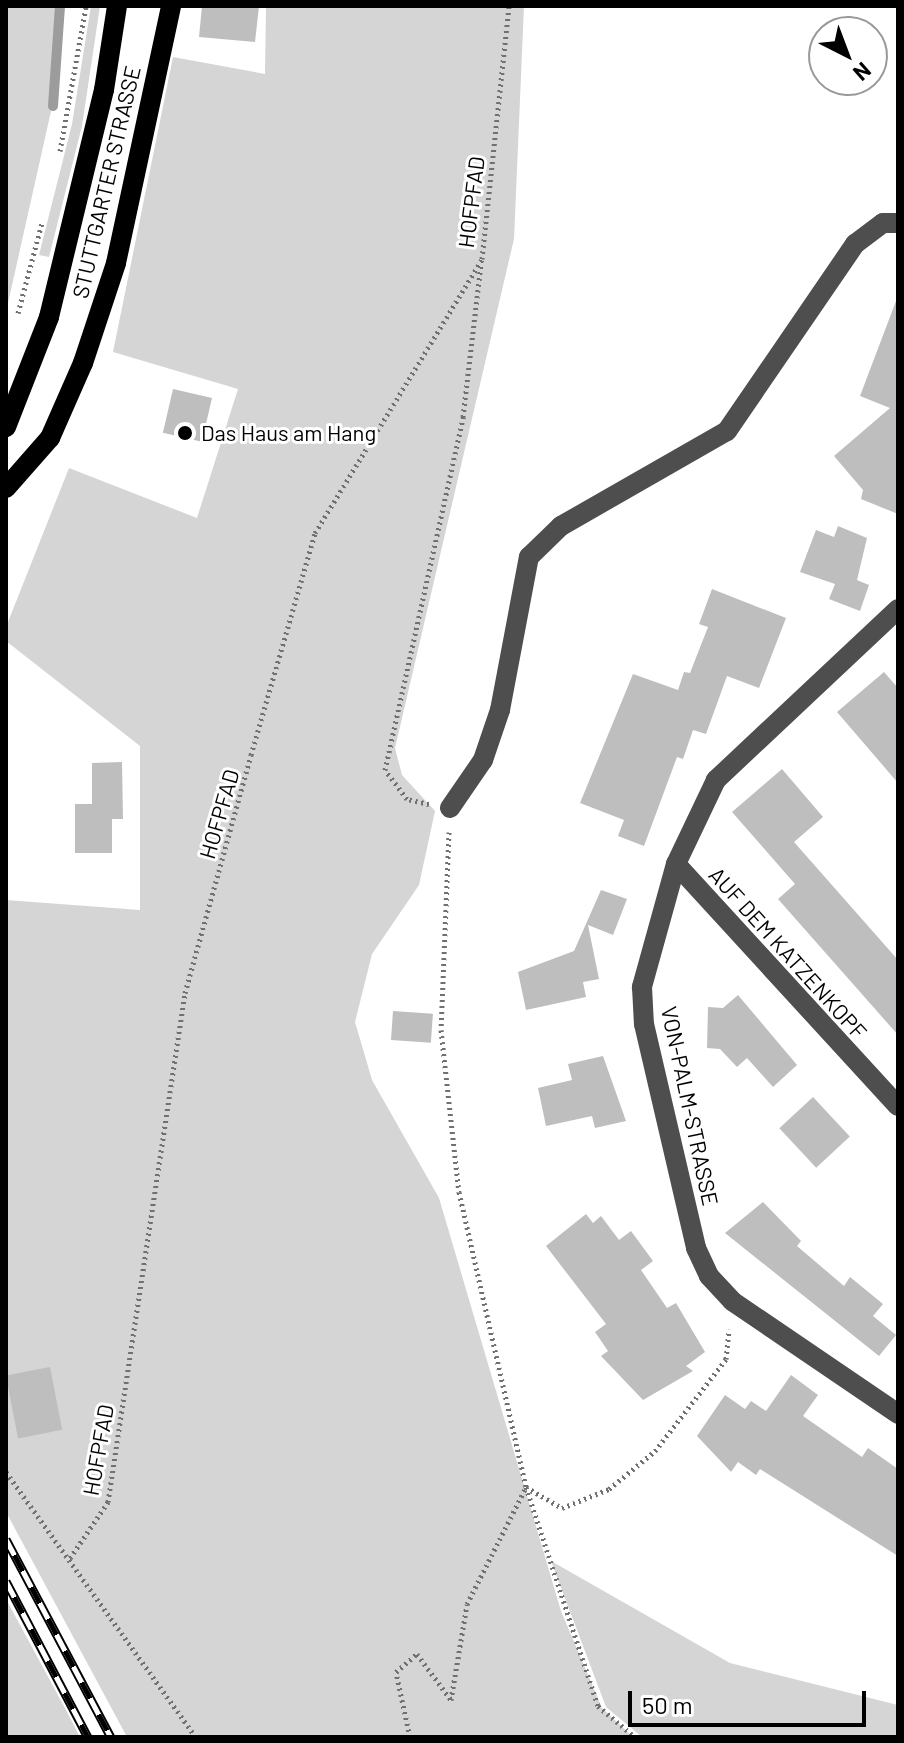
<!DOCTYPE html>
<style>
body{margin:0}
#map{position:relative;width:904px;height:1743px;overflow:hidden;background:#fff;font-family:Barlow,sans-serif}
div>[style]{position:absolute}
.green>*{inset:0;background:#d5d5d5}
.stream>*{height:10px;margin:-5px;padding:0 5px;transform-origin:5px;border-radius:5px;background:#9c9c9c}
.building>*{inset:0;background:#bebebe;transform-origin:0 0}
.path>*{height:5px;margin-top:-2.5px;transform-origin:0;background:repeating-linear-gradient(90deg,#707070 0 2px,transparent 0 6px)}
.minor>*{height:20px;margin:-10px;padding:0 10px;transform-origin:10px;border-radius:10px;background:#4e4e4e}
.major>*{height:20px;margin:-10px;padding:0 10px;transform-origin:10px;border-radius:10px;background:#000}
.rail>*{height:9px;margin-top:-4.5px;transform-origin:0;background:repeating-linear-gradient(90deg,#fff 0 18px,#000 0 36px);box-sizing:border-box;border-block:2px solid #000}
.dots>*{width:22px;height:22px;translate:-50% -50%;box-sizing:border-box;border:4px solid #fff;border-radius:50%}
span{translate:-50% -50%;white-space:nowrap;text-align:center;line-height:1.15;-webkit-text-stroke:6px #fff;paint-order:stroke}
.street-label{font-size:22px;color:#000}
.poi-label{font-size:22px;color:#000}
.left{translate:0 -50%;text-align:left}
.frame{position:absolute;inset:0;border:8px solid #000;pointer-events:none}
.north{position:absolute;left:808px;top:16px;width:80px;height:80px;box-sizing:border-box;background:#fff;border:2px solid #999;border-radius:50%;rotate:138deg;font-size:22px;font-weight:700;line-height:32px;text-align:center;color:#000}
.north::after{content:'';display:block;margin:auto;width:28px;height:36px;background:#000;clip-path:polygon(50% 0,100% 100%,50% 72%,0 100%)}
.scale{position:absolute;left:628px;top:1691px;width:238px;height:36px;box-sizing:border-box;border:4px solid #000;border-top:0;padding-left:10px;font-size:24px;line-height:28px;white-space:nowrap;color:#000;-webkit-text-stroke:6px #fff;paint-order:stroke}
</style>
<div id="map">
<div class="green">
<i style="clip-path:polygon(6px 6px,65px 6px,56px 89px,6px 312px)"></i>
<i style="clip-path:polygon(91px 6px,100px 6px,82px 126px,49px 257px,39px 255px,72px 124px)"></i>
<i style="clip-path:polygon(266px 6px,524px 6px,514px 239px,395px 748px,402px 775px,435px 811px,419px 885px,372px 954px,355px 1022px,372px 1080px,439px 1198px,561px 1611px,602px 1708px,633px 1737px,127px 1737px,6px 1512px,6px 900px,140px 910px,140px 746px,6px 641px,6px 627px,69px 468px,197px 518px,238px 389px,113px 352px,173px 57px,265px 74px)"></i>
<i style="clip-path:polygon(551px 1561px,730px 1663px,898px 1705px,898px 1737px,642px 1737px,606px 1707px)"></i>
<i style="clip-path:polygon(6px 1599px,66px 1710px,80px 1737px,6px 1737px)"></i>
</div>
<div class="stream">
<i style="left:53px;top:106px;width:100px;rotate:-86deg"></i>
</div>
<div class="building">
<i style="clip-path:polygon(202px 6px,259px 6px,255px 42px,199px 37px)"></i>
<i style="clip-path:polygon(896px 301px,898px 301px,898px 514px,861px 499px,863px 490px,834px 456px,890px 408px,860px 396px)"></i>
<i style="left:173px;top:389px;width:40px;height:45px;rotate:13deg"></i>
<i style="clip-path:polygon(838px 526px,867px 538px,857px 580px,869px 585px,860px 611px,829px 599px,835px 584px,800px 572px,816px 530px,834px 537px)"></i>
<i style="clip-path:polygon(712px 589px,786px 618px,759px 688px,727px 676px,706px 734px,693px 730px,683px 759px,677px 757px,644px 846px,618px 836px,624px 820px,580px 803px,633px 674px,678px 690px,684px 672px,690px 673px,708px 627px,699px 624px)"></i>
<i style="clip-path:polygon(884px 672px,898px 688px,898px 783px,837px 712px)"></i>
<i style="clip-path:polygon(122px 762px,123px 819px,112px 819px,112px 853px,75px 853px,75px 804px,92px 804px,92px 763px)"></i>
<i style="clip-path:polygon(782px 769px,823px 817px,794px 842px,898px 960px,898px 1035px,778px 899px,795px 884px,732px 812px)"></i>
<i style="clip-path:polygon(601px 890px,627px 899px,613px 935px,588px 925px,599px 979px,583px 982px,586px 997px,526px 1010px,518px 972px,574px 951px)"></i>
<i style="clip-path:polygon(738px 995px,797px 1065px,773px 1087px,747px 1058px,737px 1067px,720px 1049px,707px 1048px,708px 1007px,723px 1008px)"></i>
<i style="left:393px;top:1011px;width:40px;height:29px;rotate:4deg"></i>
<i style="clip-path:polygon(603px 1056px,626px 1121px,595px 1128px,592px 1116px,546px 1126px,538px 1088px,572px 1080px,568px 1064px)"></i>
<i style="left:813px;top:1097px;width:54px;height:46px;rotate:47deg"></i>
<i style="clip-path:polygon(763px 1202px,801px 1241px,797px 1246px,844px 1286px,850px 1277px,883px 1304px,873px 1316px,896px 1335px,879px 1356px,725px 1233px)"></i>
<i style="clip-path:polygon(586px 1214px,593px 1223px,601px 1216px,619px 1240px,631px 1231px,653px 1261px,641px 1270px,667px 1308px,676px 1303px,705px 1352px,686px 1366px,693px 1371px,643px 1400px,601px 1356px,608px 1351px,595px 1332px,606px 1324px,546px 1246px)"></i>
<i style="left:50px;top:1367px;width:64px;height:45px;rotate:79deg"></i>
<i style="clip-path:polygon(791px 1375px,818px 1395px,803px 1416px,862px 1457px,868px 1448px,898px 1469px,898px 1556px,760px 1469px,756px 1475px,738px 1462px,731px 1472px,697px 1436px,725px 1395px,745px 1409px,751px 1401px,766px 1411px)"></i>
</div>
<div class="path">
<i style="left:60px;top:151px;width:147px;rotate:-79.8deg"></i>
<i style="left:18px;top:313px;width:93px;rotate:-75.1deg"></i>
<i style="left:429px;top:804px;width:23px;rotate:-167deg"></i>
<i style="left:407px;top:799px;width:36px;rotate:-127deg"></i>
<i style="left:385px;top:770px;width:362px;rotate:-77.5deg"></i>
<i style="left:463px;top:417px;width:154px;rotate:-83.3deg"></i>
<i style="left:449px;top:832px;width:198px;rotate:92.3deg"></i>
<i style="left:441px;top:1030px;width:163px;rotate:83.7deg"></i>
<i style="left:459px;top:1192px;width:303px;rotate:77.2deg"></i>
<i style="left:526px;top:1487px;width:231px;rotate:71.8deg"></i>
<i style="left:598px;top:1706px;width:48px;rotate:40deg"></i>
<i style="left:6px;top:1472px;width:326px;rotate:54.4deg"></i>
<i style="left:70px;top:1558px;width:68px;rotate:-55.8deg"></i>
<i style="left:108px;top:1502px;width:515px;rotate:-81.4deg"></i>
<i style="left:185px;top:993px;width:247px;rotate:-74.5deg"></i>
<i style="left:251px;top:755px;width:231px;rotate:-73.9deg"></i>
<i style="left:315px;top:533px;width:321px;rotate:-58.6deg"></i>
<i style="left:482px;top:259px;width:254px;rotate:-83.9deg"></i>
<i style="left:291px;top:1737px;width:11px"></i>
<i style="left:410px;top:1737px;width:66px;rotate:-102.2deg"></i>
<i style="left:396px;top:1672px;width:28px;rotate:-41deg"></i>
<i style="left:417px;top:1654px;width:57px;rotate:53.5deg"></i>
<i style="left:451px;top:1700px;width:97px;rotate:-80.5deg"></i>
<i style="left:467px;top:1604px;width:131px;rotate:-63.2deg"></i>
<i style="left:526px;top:1487px;width:42px;rotate:30.3deg"></i>
<i style="left:562px;top:1508px;width:51px;rotate:-22deg"></i>
<i style="left:609px;top:1489px;width:60px;rotate:-39.6deg"></i>
<i style="left:655px;top:1451px;width:116px;rotate:-52.3deg"></i>
<i style="left:726px;top:1359px;width:30px;rotate:-84deg"></i>
</div>
<div class="minor">
<i style="left:898px;top:609px;width:250px;rotate:136.8deg"></i>
<i style="left:716px;top:780px;width:93px;rotate:115.5deg"></i>
<i style="left:676px;top:864px;width:128px;rotate:105.5deg"></i>
<i style="left:642px;top:987px;width:37px;rotate:87deg"></i>
<i style="left:644px;top:1024px;width:230px;rotate:76.9deg"></i>
<i style="left:696px;top:1248px;width:31px;rotate:65deg"></i>
<i style="left:709px;top:1276px;width:34px;rotate:47deg"></i>
<i style="left:732px;top:1301px;width:201px;rotate:34.2deg"></i>
<i style="left:450px;top:808px;width:58px;rotate:-55.5deg"></i>
<i style="left:483px;top:760px;width:53px;rotate:-71.2deg"></i>
<i style="left:500px;top:710px;width:156px;rotate:-79.3deg"></i>
<i style="left:529px;top:557px;width:45px;rotate:-44.1deg"></i>
<i style="left:561px;top:526px;width:191px;rotate:-29.8deg"></i>
<i style="left:727px;top:431px;width:227px;rotate:-55.6deg"></i>
<i style="left:855px;top:244px;width:35px;rotate:-37deg"></i>
<i style="left:883px;top:223px;width:15px"></i>
<i style="left:676px;top:864px;width:328px;rotate:47.5deg"></i>
</div>
<div class="major">
<i style="left:6px;top:427px;width:118px;rotate:-68.6deg"></i>
<i style="left:49px;top:317px;width:234px;rotate:-76.4deg"></i>
<i style="left:104px;top:90px;width:85px;rotate:-81.2deg"></i>
<i style="left:6px;top:488px;width:67px;rotate:-48.7deg"></i>
<i style="left:50px;top:438px;width:82px;rotate:-66.3deg"></i>
<i style="left:83px;top:363px;width:105px;rotate:-71.7deg"></i>
<i style="left:116px;top:263px;width:263px;rotate:-77.9deg"></i>
</div>
<div class="rail">
<i style="left:6px;top:1539px;width:224px;rotate:62.1deg"></i>
<i style="left:6px;top:1581px;width:176px;rotate:62.3deg"></i>
</div>
<div class="dots">
<i style="left:185px;top:433px;background:#000"></i>
</div>
<div class="street-label">
<span style="left:106px;top:182px;rotate:-77deg">STUTTGARTER STRASSE</span>
<span style="left:471px;top:202px;rotate:-83deg">HOFPFAD</span>
<span style="left:219px;top:814px;rotate:-74deg">HOFPFAD</span>
<span style="left:788px;top:953px;rotate:48deg">AUF DEM KATZENKOPF</span>
<span style="left:690px;top:1106px;rotate:78deg">VON-PALM-STRASSE</span>
<span style="left:98px;top:1450px;rotate:-80deg">HOFPFAD</span>
</div>
<div class="poi-label">
<span class="left" style="left:201px;top:433px">Das Haus am Hang</span>
</div>
<div class="frame"></div>
<div class="north">N</div>
<div class="scale">50 m</div>
</div>
